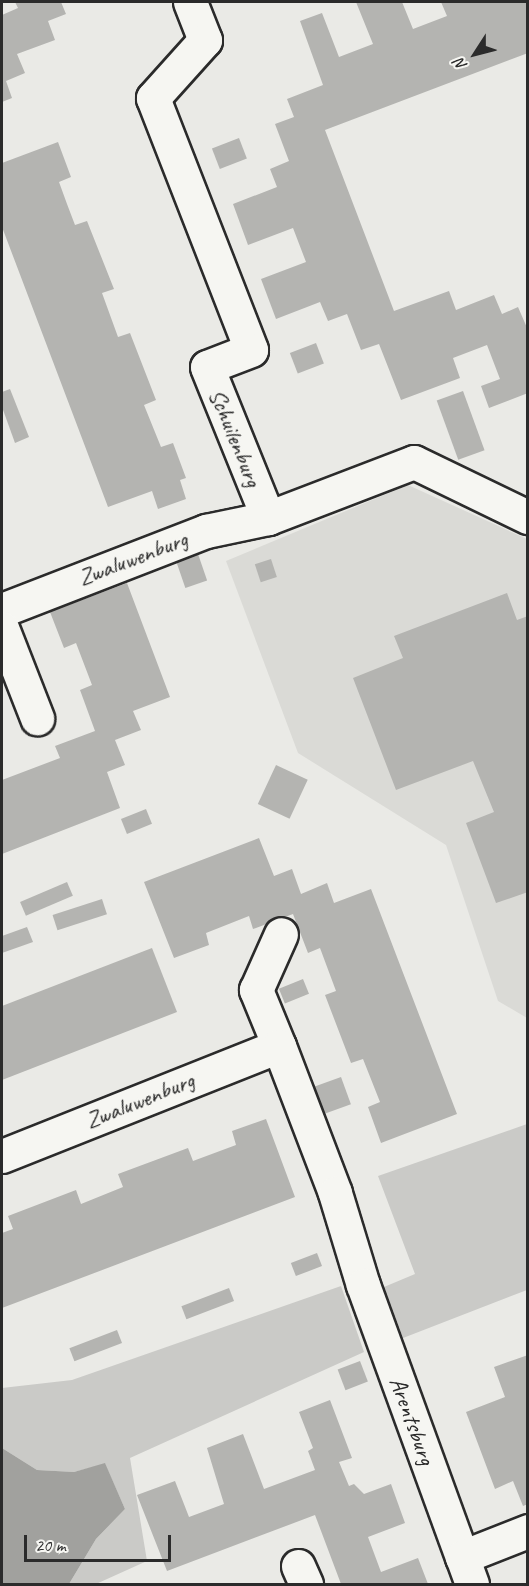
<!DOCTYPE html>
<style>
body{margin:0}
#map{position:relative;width:529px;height:1586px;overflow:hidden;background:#eaeae6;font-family:Caveat,sans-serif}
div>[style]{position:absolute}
.built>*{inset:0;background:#dadad6}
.green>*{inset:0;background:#cacac7}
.water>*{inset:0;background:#a1a19e}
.building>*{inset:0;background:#b4b4b1;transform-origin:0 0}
.roads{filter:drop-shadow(2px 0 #2b2b2b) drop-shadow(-2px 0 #2b2b2b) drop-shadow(0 2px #2b2b2b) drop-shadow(0 -2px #2b2b2b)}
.minor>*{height:33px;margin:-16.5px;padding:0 16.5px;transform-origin:16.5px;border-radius:16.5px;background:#f6f6f2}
span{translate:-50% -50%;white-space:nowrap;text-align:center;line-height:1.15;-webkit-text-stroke:4.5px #f6f6f2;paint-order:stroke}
.street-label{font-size:24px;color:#2b2b2b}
.frame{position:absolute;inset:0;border:3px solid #2b2b2b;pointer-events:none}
.north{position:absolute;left:445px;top:24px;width:60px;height:60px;-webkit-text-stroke:4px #f6f6f2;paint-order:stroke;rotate:234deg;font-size:16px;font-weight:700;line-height:24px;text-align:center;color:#2b2b2b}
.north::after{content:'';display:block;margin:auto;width:21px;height:27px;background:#2b2b2b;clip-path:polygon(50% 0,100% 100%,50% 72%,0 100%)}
.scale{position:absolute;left:24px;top:1535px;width:147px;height:27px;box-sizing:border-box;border:3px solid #2b2b2b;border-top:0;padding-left:8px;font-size:18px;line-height:21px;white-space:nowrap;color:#2b2b2b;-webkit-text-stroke:4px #f6f6f2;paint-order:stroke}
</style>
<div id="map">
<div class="built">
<i style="clip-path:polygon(408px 485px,527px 539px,527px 1018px,498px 1001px,446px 845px,298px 753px,226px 561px)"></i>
</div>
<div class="green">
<i style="clip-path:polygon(527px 1124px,527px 1290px,403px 1338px,384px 1287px,415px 1274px,378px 1176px)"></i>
<i style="clip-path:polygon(341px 1286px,364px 1352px,130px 1458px,147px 1561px,96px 1584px,69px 1584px,96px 1539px,125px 1509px,105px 1464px,74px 1472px,37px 1470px,2px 1448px,2px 1388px,72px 1380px)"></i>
</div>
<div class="water">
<i style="clip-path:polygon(2px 1448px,37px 1470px,74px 1472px,105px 1463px,125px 1509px,96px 1539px,69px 1584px,2px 1584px)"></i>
</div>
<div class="building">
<i style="clip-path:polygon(15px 2px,61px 2px,66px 14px,48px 21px,55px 40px,17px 54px,25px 73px,6px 81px,12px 98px,2px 102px,2px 15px,18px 8px)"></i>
<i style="clip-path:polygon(356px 2px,402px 2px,413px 29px,447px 16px,441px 2px,528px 2px,528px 53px,325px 130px,394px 311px,449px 291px,456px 310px,494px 295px,502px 314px,518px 307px,528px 330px,528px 393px,489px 408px,481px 386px,500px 379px,487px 345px,453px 358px,460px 378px,401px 400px,379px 344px,361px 350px,347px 314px,328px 321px,320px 302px,276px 319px,261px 279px,306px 262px,293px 228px,248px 245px,233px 204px,277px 187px,270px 169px,289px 161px,275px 124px,294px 117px,287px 99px,323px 85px,300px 21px,322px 13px,339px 57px,373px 44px)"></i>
<i style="left:239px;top:138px;width:22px;height:29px;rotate:69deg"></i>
<i style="clip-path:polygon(58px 142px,71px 177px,59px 182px,67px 204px,75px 225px,87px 221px,114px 289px,102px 293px,118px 337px,130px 333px,156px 400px,144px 405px,161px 447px,173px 443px,186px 478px,180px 480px,186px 499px,158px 509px,152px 491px,108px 507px,2px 227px,2px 163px)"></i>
<i style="left:316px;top:343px;width:22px;height:28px;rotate:69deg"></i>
<i style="clip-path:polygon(10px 389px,29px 437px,15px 443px,2px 407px,2px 392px)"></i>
<i style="left:463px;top:391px;width:63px;height:28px;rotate:70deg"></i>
<i style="left:198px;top:554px;width:28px;height:23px;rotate:71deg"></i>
<i style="left:271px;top:559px;width:19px;height:17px;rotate:72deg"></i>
<i style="clip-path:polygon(127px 583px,170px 697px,133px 711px,141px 730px,115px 740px,125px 765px,107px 772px,120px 808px,2px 854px,2px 780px,60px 758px,55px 746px,95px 731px,80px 690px,92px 685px,76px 643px,64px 648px,50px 612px)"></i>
<i style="clip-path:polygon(507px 593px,517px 620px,528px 616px,528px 892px,496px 903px,466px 823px,494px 812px,473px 761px,396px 790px,353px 678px,403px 658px,394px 636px)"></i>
<i style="left:276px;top:765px;width:35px;height:43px;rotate:25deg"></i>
<i style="left:146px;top:809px;width:16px;height:27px;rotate:68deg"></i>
<i style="clip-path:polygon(259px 838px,274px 876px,292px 869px,301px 894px,327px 883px,334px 903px,371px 889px,457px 1114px,381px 1143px,368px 1107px,380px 1102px,363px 1059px,351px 1063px,325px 995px,336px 991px,320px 948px,308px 953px,293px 914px,253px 929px,249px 916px,206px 933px,209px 945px,174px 958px,144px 882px)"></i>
<i style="left:67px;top:882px;width:15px;height:51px;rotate:67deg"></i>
<i style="left:102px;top:899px;width:16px;height:52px;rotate:72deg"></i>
<i style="clip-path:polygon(27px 927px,33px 942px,2px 953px,2px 936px)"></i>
<i style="clip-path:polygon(152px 948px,177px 1012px,2px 1080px,2px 1006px)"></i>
<i style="left:303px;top:979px;width:16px;height:26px;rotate:68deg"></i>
<i style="left:341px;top:1077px;width:29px;height:28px;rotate:70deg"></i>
<i style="clip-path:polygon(266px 1119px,295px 1197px,2px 1308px,2px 1233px,13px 1229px,8px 1216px,76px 1190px,81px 1204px,123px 1187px,118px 1174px,188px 1148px,193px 1161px,236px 1145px,232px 1131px)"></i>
<i style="left:317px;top:1253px;width:14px;height:28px;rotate:69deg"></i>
<i style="left:229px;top:1288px;width:14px;height:51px;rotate:69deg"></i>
<i style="left:117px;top:1330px;width:14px;height:51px;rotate:69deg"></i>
<i style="clip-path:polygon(528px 1355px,528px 1504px,523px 1506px,513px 1481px,495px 1489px,466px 1412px,505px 1397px,494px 1367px)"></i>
<i style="left:360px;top:1361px;width:22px;height:24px;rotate:69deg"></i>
<i style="clip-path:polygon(330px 1400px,352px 1458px,339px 1462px,349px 1486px,354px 1484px,364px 1494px,391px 1484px,405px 1523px,368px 1537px,381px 1572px,418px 1558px,428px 1584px,341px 1584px,315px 1515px,167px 1571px,137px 1495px,175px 1481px,189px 1517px,224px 1504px,207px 1448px,243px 1434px,264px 1489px,315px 1470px,308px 1451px,313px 1448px,299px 1412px)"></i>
</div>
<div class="roads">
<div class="minor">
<i style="left:190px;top:2px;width:41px;rotate:68.5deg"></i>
<i style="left:205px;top:40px;width:78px;rotate:131.9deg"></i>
<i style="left:153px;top:98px;width:270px;rotate:68.7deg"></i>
<i style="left:251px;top:350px;width:47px;rotate:158.9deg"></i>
<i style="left:207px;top:367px;width:163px;rotate:68deg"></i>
<i style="left:268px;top:518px;width:156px;rotate:-21deg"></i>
<i style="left:414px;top:462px;width:127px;rotate:25.8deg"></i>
<i style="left:2px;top:610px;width:219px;rotate:-21.2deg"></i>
<i style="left:206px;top:531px;width:63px;rotate:-11.8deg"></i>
<i style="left:2px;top:628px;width:97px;rotate:68.7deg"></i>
<i style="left:279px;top:1046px;width:61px;rotate:-112.3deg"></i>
<i style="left:256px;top:990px;width:61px;rotate:-65.9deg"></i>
<i style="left:2px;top:1156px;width:298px;rotate:-21.7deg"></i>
<i style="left:279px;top:1046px;width:157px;rotate:69.1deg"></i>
<i style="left:335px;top:1193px;width:96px;rotate:73.1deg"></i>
<i style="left:363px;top:1285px;width:289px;rotate:70deg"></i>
<i style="left:298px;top:1566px;width:20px;rotate:66deg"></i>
<i style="left:472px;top:1584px;width:29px;rotate:-110deg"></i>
<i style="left:462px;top:1557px;width:71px;rotate:-21.5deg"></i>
</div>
</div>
<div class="street-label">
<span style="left:235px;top:438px;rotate:68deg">Schuilenburg</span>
<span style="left:133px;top:559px;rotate:-21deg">Zwaluwenburg</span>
<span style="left:140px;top:1101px;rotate:-22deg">Zwaluwenburg</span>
<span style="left:412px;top:1421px;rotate:70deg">Arentsburg</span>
</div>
<div class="frame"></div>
<div class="north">N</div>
<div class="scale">20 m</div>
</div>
